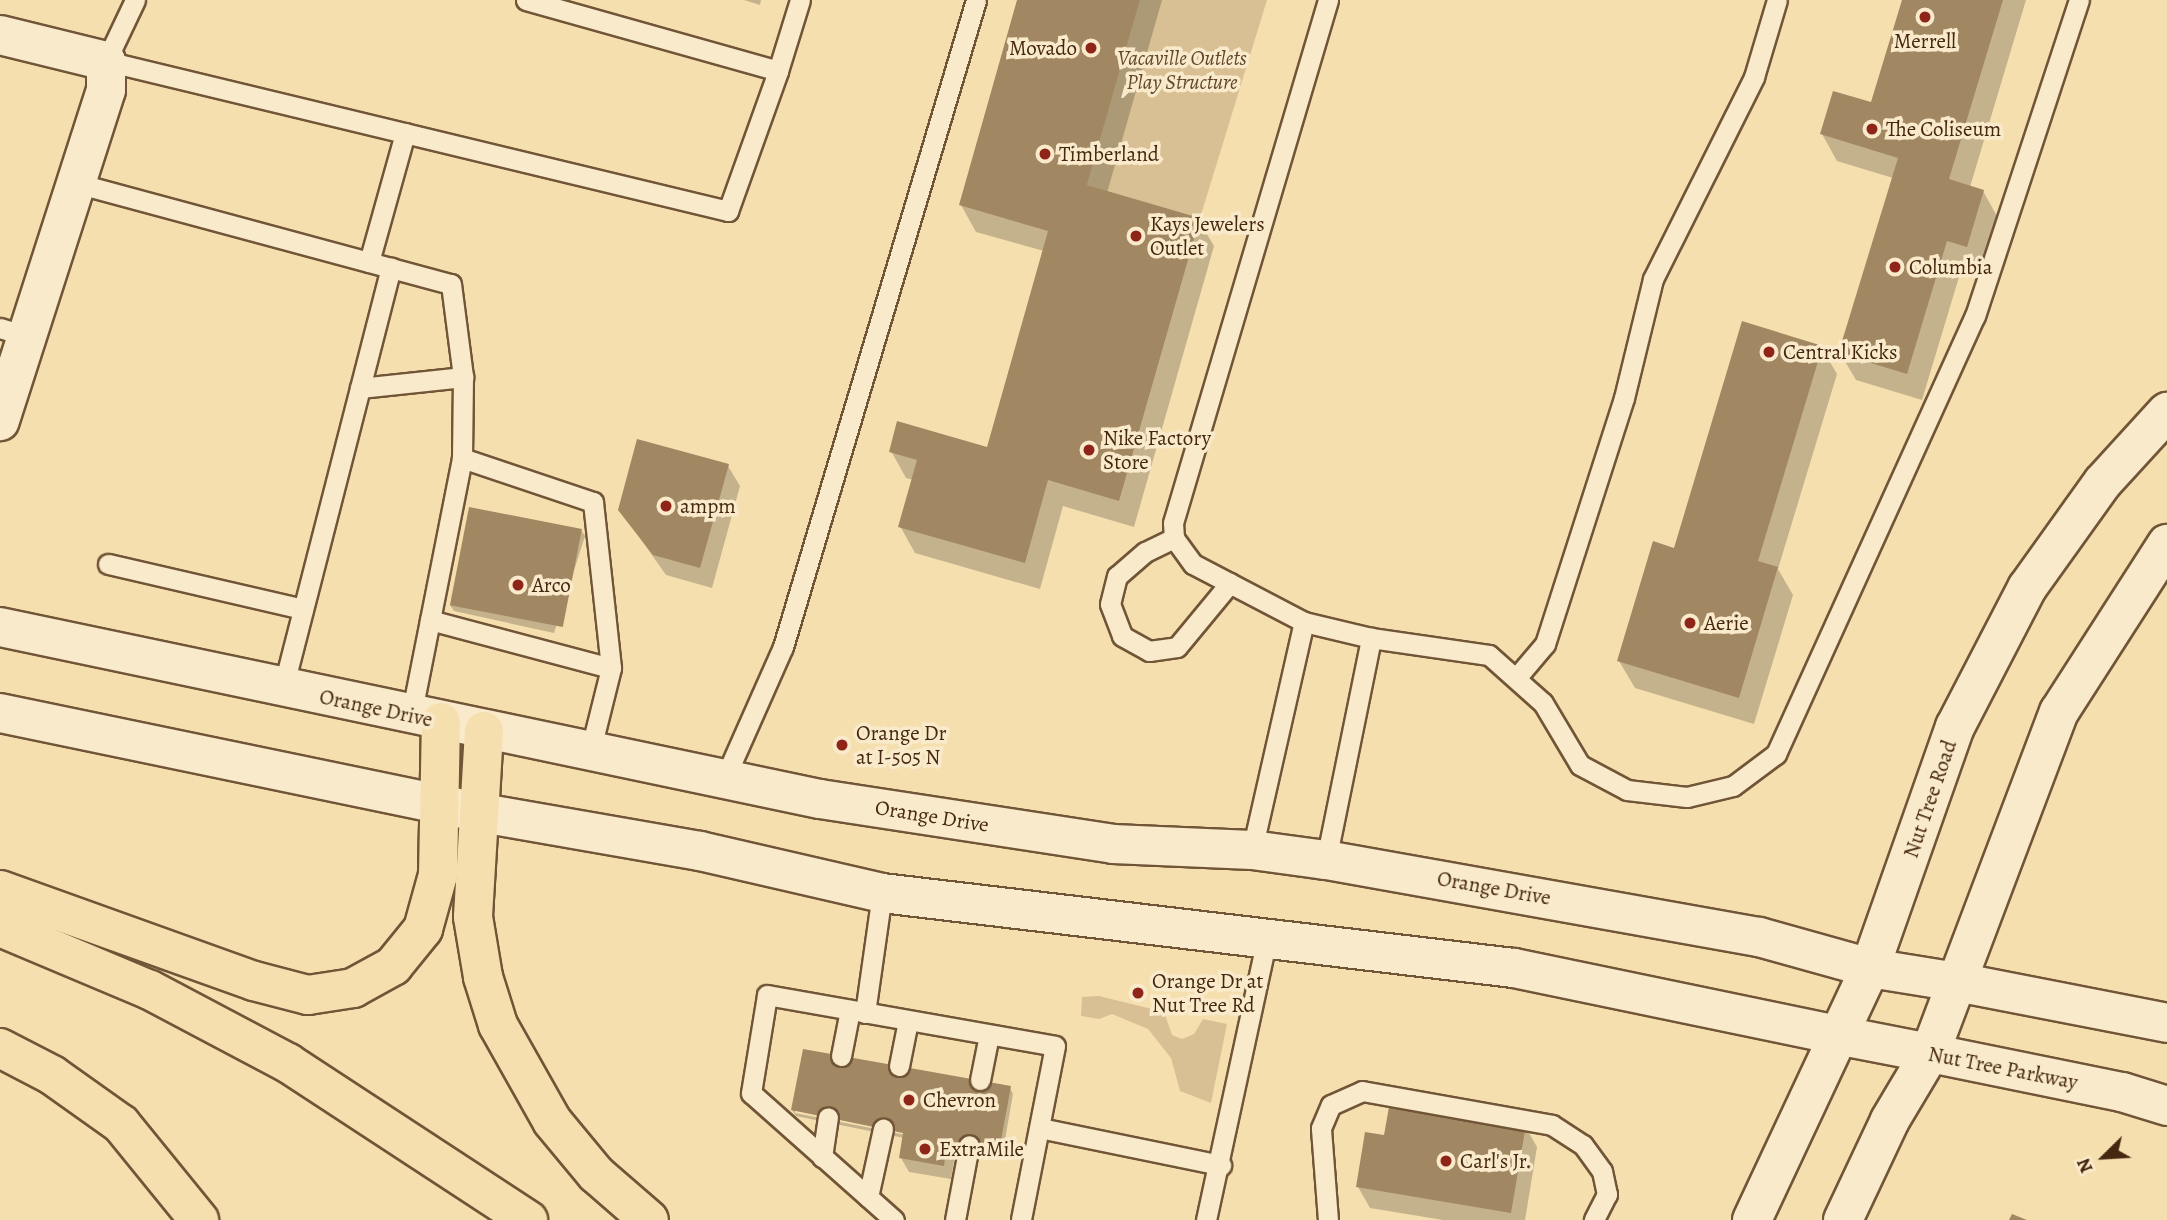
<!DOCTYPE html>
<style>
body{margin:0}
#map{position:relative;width:2167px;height:1220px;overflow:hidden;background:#f6dfaf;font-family:Alegreya,serif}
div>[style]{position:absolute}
.green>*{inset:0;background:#d8c094}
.shadow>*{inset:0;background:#0003}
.building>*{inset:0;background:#a18762;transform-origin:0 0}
.roads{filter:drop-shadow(2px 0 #715537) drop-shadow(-2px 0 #715537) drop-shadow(0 2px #715537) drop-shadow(0 -2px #715537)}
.service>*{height:19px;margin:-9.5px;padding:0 9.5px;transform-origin:9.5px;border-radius:9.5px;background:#f9eacb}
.minor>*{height:38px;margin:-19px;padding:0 19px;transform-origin:19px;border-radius:19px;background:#f9eacb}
.tertiary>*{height:38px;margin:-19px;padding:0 19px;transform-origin:19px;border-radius:19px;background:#f9eacb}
.secondary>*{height:38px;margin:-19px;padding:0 19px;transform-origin:19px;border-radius:19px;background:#f9eacb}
.motorway>*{height:38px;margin:-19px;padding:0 19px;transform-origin:19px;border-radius:19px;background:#f6dfaf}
.dots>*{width:19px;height:19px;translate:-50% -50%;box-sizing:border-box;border:4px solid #f9eacb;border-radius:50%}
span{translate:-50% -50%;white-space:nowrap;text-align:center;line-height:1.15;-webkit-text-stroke:7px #f9eacb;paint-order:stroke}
.poi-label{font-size:21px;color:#45270f}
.right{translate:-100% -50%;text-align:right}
.left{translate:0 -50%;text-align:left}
.park-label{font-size:21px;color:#62462a;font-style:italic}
.street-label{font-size:21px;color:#45270f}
.north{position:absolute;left:2069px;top:1122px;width:70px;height:70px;-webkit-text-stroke:5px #f9eacb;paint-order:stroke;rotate:246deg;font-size:19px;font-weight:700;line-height:28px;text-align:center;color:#45270f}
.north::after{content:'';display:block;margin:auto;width:24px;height:32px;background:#45270f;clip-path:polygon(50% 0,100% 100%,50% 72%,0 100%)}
</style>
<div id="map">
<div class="green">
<i style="clip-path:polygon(1140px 0,1267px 0,1200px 218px,1087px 185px)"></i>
<i style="clip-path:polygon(1099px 996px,1164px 1012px,1172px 1035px,1182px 1039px,1194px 1034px,1203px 1019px,1227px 1024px,1211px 1103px,1180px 1091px,1171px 1058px,1148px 1029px,1112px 1014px,1099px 1019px,1081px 1016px,1082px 997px)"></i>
</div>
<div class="shadow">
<i style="clip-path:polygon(744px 0,761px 0,760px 5px)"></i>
<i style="clip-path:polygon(1019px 0,1162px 0,1107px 193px,1198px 219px,1214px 246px,1134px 527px,1063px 506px,1040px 589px,915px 553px,900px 526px,913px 480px,906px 478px,891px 451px,988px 450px,1044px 251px,976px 232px,961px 205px)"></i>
<i style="clip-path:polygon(1903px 0,2026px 0,1970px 187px,1983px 191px,1998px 218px,1982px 273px,1962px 267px,1922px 400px,1856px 380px,1840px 353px,1893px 178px,1837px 161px,1822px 134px,1872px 104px)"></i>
<i style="clip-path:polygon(1821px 347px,1837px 374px,1778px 569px,1793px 595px,1754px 724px,1635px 688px,1619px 661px)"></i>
<i style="clip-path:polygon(728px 466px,740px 486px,712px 588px,666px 575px,620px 510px)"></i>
<i style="clip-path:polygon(581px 530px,585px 536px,554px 633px,454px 611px,450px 605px)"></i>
<i style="clip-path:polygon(evenodd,804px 1051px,1010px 1088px,1013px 1094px,1002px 1157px,956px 1148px,951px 1179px,909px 1172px,901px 1158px,904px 1138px,796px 1116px,792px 1110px,804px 1051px,795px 1109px,912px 1133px,911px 1136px,795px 1113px,795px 1109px)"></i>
<i style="clip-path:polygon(1525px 1126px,1537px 1147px,1525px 1220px,1443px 1220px,1370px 1208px,1358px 1187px,1386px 1137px)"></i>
</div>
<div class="building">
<i style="clip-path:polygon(1017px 0,1140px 0,1087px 185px,1200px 218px,1119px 501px,1048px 480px,1025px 563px,898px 527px,917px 460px,889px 452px,897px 421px,987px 447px,1048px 231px,959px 205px)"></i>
<i style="clip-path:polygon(1902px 0,2003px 0,1949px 179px,1984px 190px,1967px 247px,1947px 241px,1907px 374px,1822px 348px,1758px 561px,1778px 567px,1739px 698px,1617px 661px,1653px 541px,1674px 548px,1742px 321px,1839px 351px,1898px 158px,1820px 134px,1833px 91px,1871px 102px)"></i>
<i style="clip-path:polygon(637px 439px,729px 464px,700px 568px,653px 555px,618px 510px)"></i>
<i style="left:469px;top:507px;width:115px;height:100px;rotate:11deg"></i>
<i style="clip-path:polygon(803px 1049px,1011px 1086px,999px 1151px,947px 1141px,944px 1166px,899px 1158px,903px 1133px,791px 1110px)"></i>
<i style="clip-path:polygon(1390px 1101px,1526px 1125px,1511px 1213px,1356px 1187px,1365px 1132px,1384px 1135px)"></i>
<i style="clip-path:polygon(2012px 1214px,2027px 1220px,2009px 1220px)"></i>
</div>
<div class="roads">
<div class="service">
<i style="left:135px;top:0;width:68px;rotate:115.4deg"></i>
<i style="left:106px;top:61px;width:640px;rotate:13.56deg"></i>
<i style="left:728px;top:211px;width:149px;rotate:-70.3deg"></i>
<i style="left:526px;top:0;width:262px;rotate:15.7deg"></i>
<i style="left:778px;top:71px;width:74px;rotate:-72.8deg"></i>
<i style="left:1328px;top:0;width:545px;rotate:106.51deg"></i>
<i style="left:1173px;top:523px;width:15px;rotate:86deg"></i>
<i style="left:1174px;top:538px;width:32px;rotate:54deg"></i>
<i style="left:1193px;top:564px;width:125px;rotate:27.6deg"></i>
<i style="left:1304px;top:622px;width:69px;rotate:13.4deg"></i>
<i style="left:1371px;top:638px;width:119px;rotate:8.2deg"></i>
<i style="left:1489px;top:655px;width:72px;rotate:41.6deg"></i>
<i style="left:1543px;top:703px;width:72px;rotate:59.2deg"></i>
<i style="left:1580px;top:765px;width:53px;rotate:28deg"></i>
<i style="left:1627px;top:790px;width:60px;rotate:6.7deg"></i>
<i style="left:1687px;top:797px;width:47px;rotate:-13.4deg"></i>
<i style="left:1733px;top:786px;width:54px;rotate:-36.7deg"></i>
<i style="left:1776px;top:754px;width:481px;rotate:-65.6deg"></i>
<i style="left:1975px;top:316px;width:333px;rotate:-71.8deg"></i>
<i style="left:76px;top:183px;width:388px;rotate:15.1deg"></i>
<i style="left:451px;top:284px;width:94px;rotate:82.6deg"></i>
<i style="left:463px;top:377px;width:81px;rotate:90.7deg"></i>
<i style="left:369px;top:262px;width:134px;rotate:-74.4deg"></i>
<i style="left:0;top:328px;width:28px;rotate:17deg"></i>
<i style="left:360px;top:388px;width:104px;rotate:-6.1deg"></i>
<i style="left:1174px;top:538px;width:32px;rotate:154deg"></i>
<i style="left:1145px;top:552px;width:37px;rotate:139deg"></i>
<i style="left:1117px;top:576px;width:29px;rotate:104deg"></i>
<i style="left:1110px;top:604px;width:34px;rotate:69deg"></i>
<i style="left:1122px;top:636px;width:31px;rotate:29deg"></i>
<i style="left:1149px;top:651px;width:28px;rotate:-8deg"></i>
<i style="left:1177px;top:647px;width:83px;rotate:-50.4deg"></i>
<i style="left:108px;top:564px;width:200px;rotate:13deg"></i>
<i style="left:430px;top:620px;width:187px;rotate:14.9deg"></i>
<i style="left:1517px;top:677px;width:43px;rotate:-49.7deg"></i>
<i style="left:1545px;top:644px;width:258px;rotate:-72.2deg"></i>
<i style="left:1624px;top:398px;width:122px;rotate:-76.3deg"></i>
<i style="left:1653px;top:279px;width:226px;rotate:-63.4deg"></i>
<i style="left:1754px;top:77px;width:80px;rotate:-73.4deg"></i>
<i style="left:283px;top:688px;width:434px;rotate:-75.6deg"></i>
<i style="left:411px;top:716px;width:263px;rotate:-78.8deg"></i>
<i style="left:462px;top:458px;width:138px;rotate:18.6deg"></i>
<i style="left:593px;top:502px;width:167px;rotate:83.8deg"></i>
<i style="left:611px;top:668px;width:87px;rotate:104deg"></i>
<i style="left:724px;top:780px;width:145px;rotate:-66.1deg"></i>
<i style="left:783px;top:647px;width:675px;rotate:-73.39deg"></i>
<i style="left:1252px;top:850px;width:234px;rotate:-77.2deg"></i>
<i style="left:1326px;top:860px;width:227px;rotate:-78.5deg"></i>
<i style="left:865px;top:1013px;width:121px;rotate:-81.9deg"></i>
<i style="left:841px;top:1056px;width:47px;rotate:-78.9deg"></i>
<i style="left:899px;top:1066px;width:46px;rotate:-78.7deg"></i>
<i style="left:980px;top:1080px;width:46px;rotate:-78.7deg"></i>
<i style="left:1040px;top:1128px;width:185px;rotate:11.6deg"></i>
<i style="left:822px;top:1157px;width:40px;rotate:-81.5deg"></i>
<i style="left:868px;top:1197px;width:70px;rotate:-77.6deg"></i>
<i style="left:894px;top:1220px;width:191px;rotate:-138.4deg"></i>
<i style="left:751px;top:1093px;width:99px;rotate:-80.7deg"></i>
<i style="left:767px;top:995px;width:292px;rotate:10deg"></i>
<i style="left:1055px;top:1046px;width:177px;rotate:101.1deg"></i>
<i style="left:955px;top:1220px;width:76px;rotate:-79.4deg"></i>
<i style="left:1206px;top:1220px;width:288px;rotate:-77.8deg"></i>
<i style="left:1328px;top:1220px;width:92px;rotate:-94.4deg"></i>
<i style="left:1321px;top:1128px;width:25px;rotate:-67deg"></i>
<i style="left:1331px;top:1105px;width:34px;rotate:-24deg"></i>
<i style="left:1362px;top:1091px;width:193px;rotate:10.1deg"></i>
<i style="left:1552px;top:1125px;width:37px;rotate:33deg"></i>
<i style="left:1583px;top:1145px;width:32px;rotate:54deg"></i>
<i style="left:1602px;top:1171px;width:24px;rotate:78deg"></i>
<i style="left:1607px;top:1194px;width:29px;rotate:117deg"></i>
</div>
<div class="minor">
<i style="left:0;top:35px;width:109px;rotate:13.8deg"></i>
<i style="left:106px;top:61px;width:29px;rotate:90deg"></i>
<i style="left:106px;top:90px;width:348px;rotate:107.8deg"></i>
</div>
<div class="tertiary">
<i style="left:0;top:713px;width:492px;rotate:11.7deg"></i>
<i style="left:1870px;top:968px;width:88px;rotate:9.1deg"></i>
<i style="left:1837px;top:1035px;width:95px;rotate:11deg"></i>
</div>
<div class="secondary">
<i style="left:0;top:627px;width:838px;rotate:11.85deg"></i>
<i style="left:820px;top:799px;width:296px;rotate:8.7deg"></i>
<i style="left:1113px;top:844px;width:139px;rotate:2.5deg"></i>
<i style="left:1252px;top:850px;width:75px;rotate:7.7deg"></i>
<i style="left:1326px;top:860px;width:440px;rotate:10.1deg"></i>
<i style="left:1759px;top:937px;width:115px;rotate:15.6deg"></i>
<i style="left:482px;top:813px;width:221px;rotate:9.9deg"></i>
<i style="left:700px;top:851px;width:187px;rotate:13deg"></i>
<i style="left:882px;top:893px;width:636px;rotate:6.77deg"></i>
<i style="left:1514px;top:968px;width:330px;rotate:11.7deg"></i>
<i style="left:1957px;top:982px;width:214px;rotate:11deg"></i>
<i style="left:1930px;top:1053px;width:196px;rotate:11.5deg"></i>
<i style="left:2122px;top:1092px;width:47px;rotate:17.3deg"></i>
<i style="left:1752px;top:1220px;width:278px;rotate:-64.9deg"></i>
<i style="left:1870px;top:968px;width:256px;rotate:-70.6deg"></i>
<i style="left:1955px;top:727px;width:157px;rotate:-62.6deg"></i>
<i style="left:2027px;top:588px;width:130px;rotate:-54.4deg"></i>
<i style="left:2103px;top:482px;width:95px;rotate:-47.6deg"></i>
<i style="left:1843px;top:1220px;width:110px;rotate:-64.8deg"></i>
<i style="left:1890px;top:1120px;width:78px;rotate:-59.2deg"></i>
<i style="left:1930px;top:1053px;width:365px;rotate:-69.3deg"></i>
<i style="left:2059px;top:712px;width:200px;rotate:-57.3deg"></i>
</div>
<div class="motorway">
<i style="left:484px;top:731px;width:186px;rotate:93.4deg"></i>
<i style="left:473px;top:917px;width:61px;rotate:80.5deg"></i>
<i style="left:483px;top:977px;width:50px;rotate:72.6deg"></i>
<i style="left:498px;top:1025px;width:110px;rotate:60.6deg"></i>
<i style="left:552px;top:1121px;width:69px;rotate:50.3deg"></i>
<i style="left:596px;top:1174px;width:70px;rotate:41deg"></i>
<i style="left:0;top:890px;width:270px;rotate:19.7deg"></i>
<i style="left:254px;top:981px;width:56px;rotate:14.5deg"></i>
<i style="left:308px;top:995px;width:46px;rotate:-8.8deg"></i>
<i style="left:353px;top:988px;width:46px;rotate:-28.8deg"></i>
<i style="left:393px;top:966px;width:48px;rotate:-51deg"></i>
<i style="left:423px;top:929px;width:56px;rotate:-74.5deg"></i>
<i style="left:438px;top:875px;width:153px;rotate:-88.9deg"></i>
<i style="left:0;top:927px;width:163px;rotate:22.8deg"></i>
<i style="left:150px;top:990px;width:156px;rotate:27.9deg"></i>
<i style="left:288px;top:1063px;width:287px;rotate:33.2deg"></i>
<i style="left:0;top:1048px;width:59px;rotate:27.4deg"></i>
<i style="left:52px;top:1075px;width:85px;rotate:35.4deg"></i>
<i style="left:121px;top:1124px;width:124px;rotate:50.9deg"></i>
</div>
</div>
<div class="dots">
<i style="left:1925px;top:17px;background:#8f2418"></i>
<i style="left:1091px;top:48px;background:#8f2418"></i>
<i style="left:1872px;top:129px;background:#8f2418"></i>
<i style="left:1045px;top:154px;background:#8f2418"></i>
<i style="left:1136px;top:236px;background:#8f2418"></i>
<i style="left:1895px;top:267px;background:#8f2418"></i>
<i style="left:1769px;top:352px;background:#8f2418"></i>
<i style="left:1089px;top:450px;background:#8f2418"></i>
<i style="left:666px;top:506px;background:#8f2418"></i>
<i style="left:518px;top:585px;background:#8f2418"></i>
<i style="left:1690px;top:623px;background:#8f2418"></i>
<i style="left:842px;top:745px;background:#8f2418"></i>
<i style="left:1138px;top:993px;background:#8f2418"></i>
<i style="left:909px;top:1100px;background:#8f2418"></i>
<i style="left:925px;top:1149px;background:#8f2418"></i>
<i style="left:1446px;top:1161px;background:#8f2418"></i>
</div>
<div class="poi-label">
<span style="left:1925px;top:41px">Merrell</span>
<span class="right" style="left:1077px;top:48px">Movado</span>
<span class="left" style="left:1886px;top:129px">The Coliseum</span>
<span class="left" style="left:1059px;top:154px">Timberland</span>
<span class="left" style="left:1150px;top:236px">Kays Jewelers<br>Outlet</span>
<span class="left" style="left:1909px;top:267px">Columbia</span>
<span class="left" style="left:1783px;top:352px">Central Kicks</span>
<span class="left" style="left:1103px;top:450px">Nike Factory<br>Store</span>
<span class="left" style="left:680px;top:506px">ampm</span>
<span class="left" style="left:532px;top:585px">Arco</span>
<span class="left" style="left:1704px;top:623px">Aerie</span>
<span class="left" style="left:856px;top:745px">Orange Dr<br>at I-505 N</span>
<span class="left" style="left:1152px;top:993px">Orange Dr at<br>Nut Tree Rd</span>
<span class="left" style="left:923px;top:1100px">Chevron</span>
<span class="left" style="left:939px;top:1149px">ExtraMile</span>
<span class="left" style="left:1460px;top:1161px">Carl's Jr.</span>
</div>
<div class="park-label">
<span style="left:1182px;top:70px">Vacaville Outlets<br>Play Structure</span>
</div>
<div class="street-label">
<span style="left:376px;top:708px;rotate:12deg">Orange Drive</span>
<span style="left:1930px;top:799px;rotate:-71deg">Nut Tree Road</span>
<span style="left:932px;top:816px;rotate:9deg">Orange Drive</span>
<span style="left:1494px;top:888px;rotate:10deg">Orange Drive</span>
<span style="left:2003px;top:1068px;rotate:11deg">Nut Tree Parkway</span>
</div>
<div class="north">N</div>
</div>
